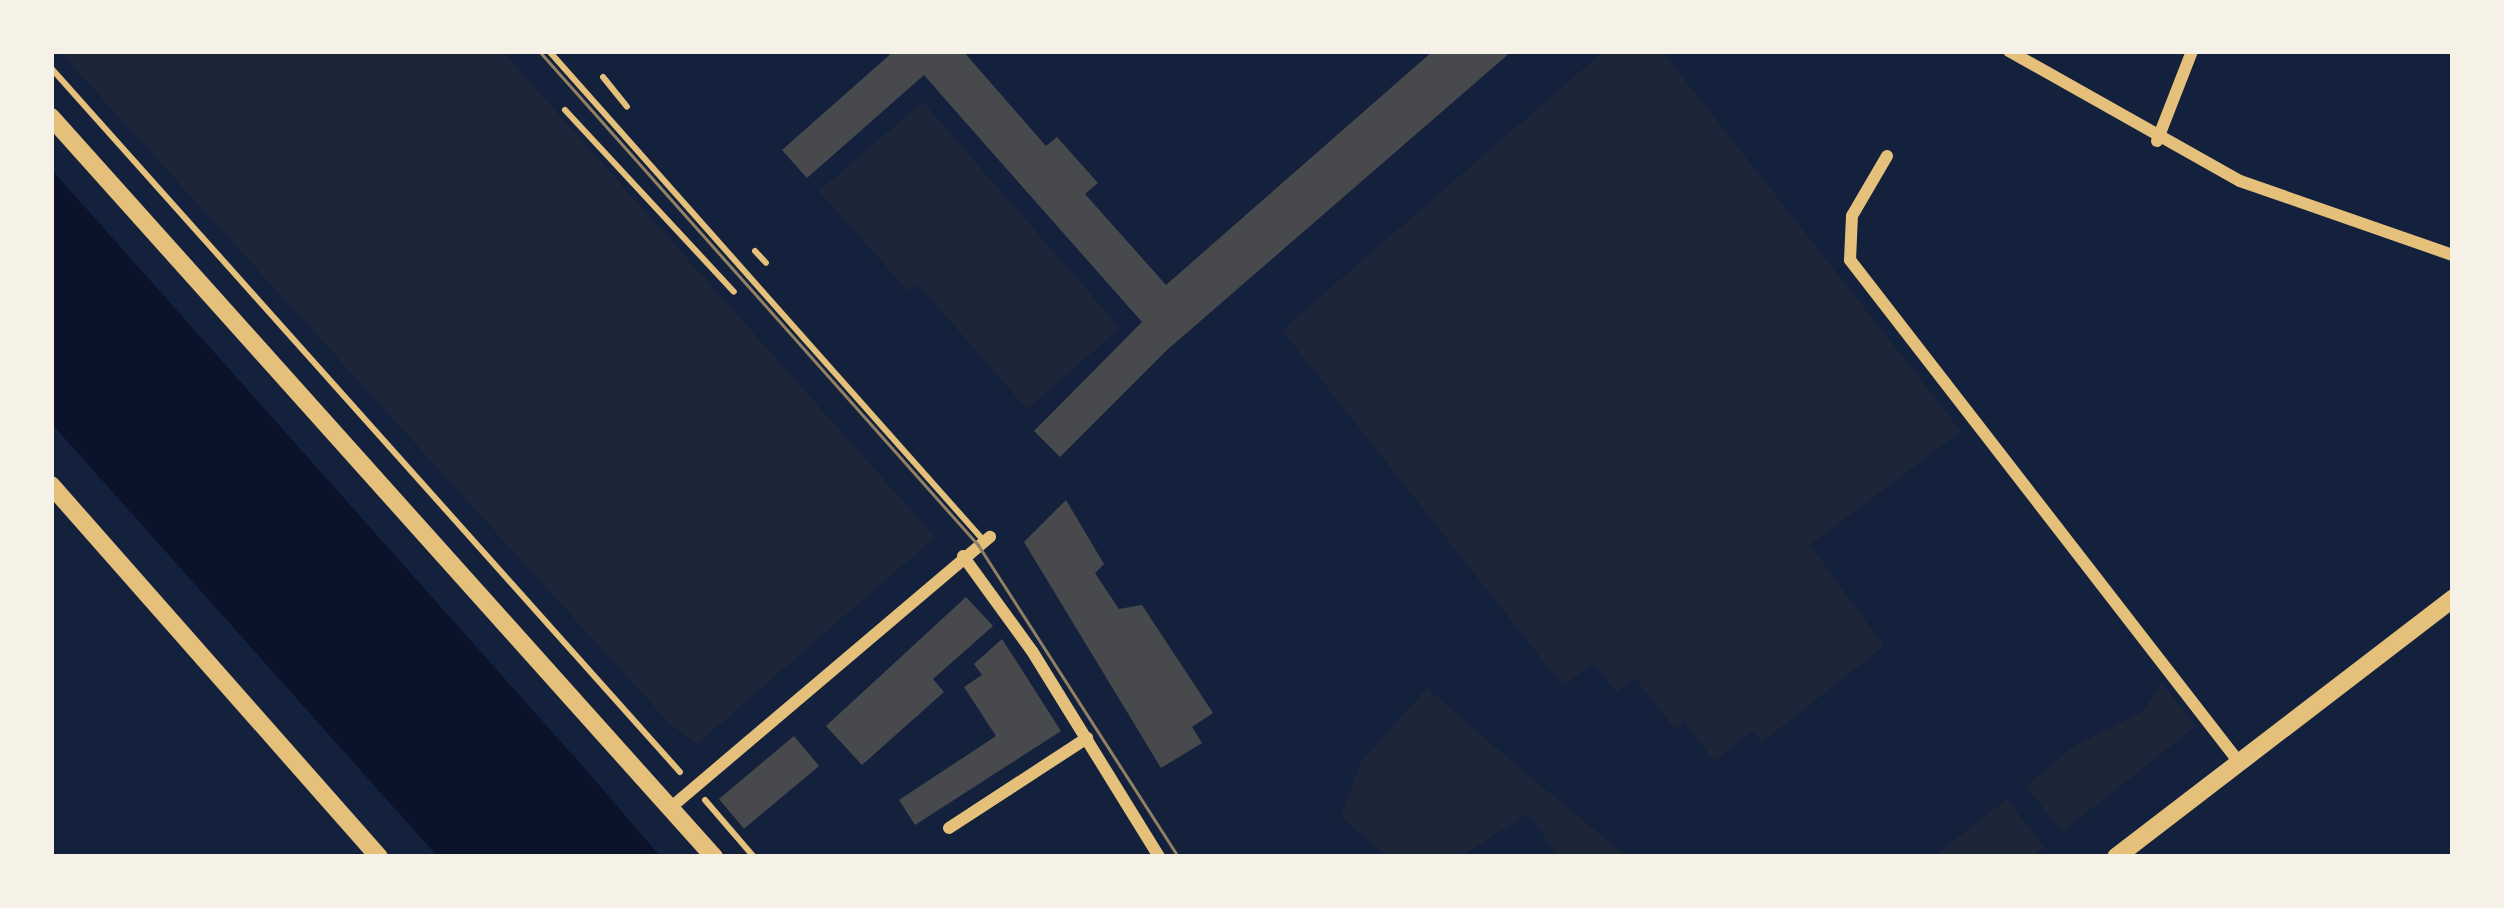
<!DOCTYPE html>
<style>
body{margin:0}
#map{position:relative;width:2504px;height:908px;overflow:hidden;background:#14213d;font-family:"Nunito Sans",sans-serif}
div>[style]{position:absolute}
.green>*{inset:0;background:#1d2539}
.water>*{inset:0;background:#0b132b}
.building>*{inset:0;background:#48494c;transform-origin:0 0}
.path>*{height:6px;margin:-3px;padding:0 3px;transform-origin:3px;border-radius:3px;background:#e5c07b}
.service>*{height:6px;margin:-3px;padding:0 3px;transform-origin:3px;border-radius:3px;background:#e5c07b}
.minor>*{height:12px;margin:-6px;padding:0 6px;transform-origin:6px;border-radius:6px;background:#e5c07b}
.secondary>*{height:18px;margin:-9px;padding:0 9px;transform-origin:9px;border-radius:9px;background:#e5c07b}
.tram>*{height:3px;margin:-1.5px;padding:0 1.5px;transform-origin:1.5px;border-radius:1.5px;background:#918062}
span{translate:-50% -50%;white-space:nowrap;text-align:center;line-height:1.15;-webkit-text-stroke:10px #f6f1e7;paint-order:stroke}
.frame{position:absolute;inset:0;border:54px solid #f6f1e7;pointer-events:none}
</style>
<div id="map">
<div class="green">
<i style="clip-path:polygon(59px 51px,502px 51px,935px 537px,697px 744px,671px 725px)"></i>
<i style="clip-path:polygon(1604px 51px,1662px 51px,1961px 431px,1810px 545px,1884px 646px,1762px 742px,1752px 731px,1714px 761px,1685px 722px,1675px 729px,1635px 678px,1616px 692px,1593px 663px,1563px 686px,1282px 330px)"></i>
<i style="clip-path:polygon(923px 102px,1120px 328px,1027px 409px,918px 284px,908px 291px,819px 191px)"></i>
<i style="clip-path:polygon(2161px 683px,2196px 726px,2062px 832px,2026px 786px,2073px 747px,2144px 711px)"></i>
<i style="clip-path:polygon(1427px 688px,1524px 772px,1624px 854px,1558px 857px,1529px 813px,1460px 857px,1388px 857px,1341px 817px,1361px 762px)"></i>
<i style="clip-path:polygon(2007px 799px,2044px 847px,2031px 857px,1933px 857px)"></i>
</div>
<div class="water">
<i style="clip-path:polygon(51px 169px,587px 771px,661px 857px,438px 857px,51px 423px)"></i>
</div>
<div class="building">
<i style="clip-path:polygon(894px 51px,963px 51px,1046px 146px,1057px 137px,1098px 183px,1085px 194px,1166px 285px,1433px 51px,1512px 51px,1167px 350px,1060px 457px,1034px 431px,1142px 322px,952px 107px,924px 75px,807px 178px,782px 150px)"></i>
<i style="clip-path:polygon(1066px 500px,1104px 564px,1095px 573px,1119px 609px,1142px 605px,1213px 713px,1192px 727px,1202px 743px,1161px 768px,1024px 542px)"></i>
<i style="clip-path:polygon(966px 597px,993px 626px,933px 679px,944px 692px,862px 765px,826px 726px)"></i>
<i style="clip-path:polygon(1002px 639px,1061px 731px,915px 825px,899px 800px,996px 736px,964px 687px,982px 675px,974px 664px)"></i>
<i style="left:794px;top:736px;width:39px;height:98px;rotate:50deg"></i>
</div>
<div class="path">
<i style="left:51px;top:68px;width:944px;rotate:48.22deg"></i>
<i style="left:603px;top:77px;width:38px;rotate:51deg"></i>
<i style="left:565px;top:110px;width:248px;rotate:47.1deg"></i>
<i style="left:755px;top:251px;width:16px;rotate:47deg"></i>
<i style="left:705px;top:800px;width:75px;rotate:49.3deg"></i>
</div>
<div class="service">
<i style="left:549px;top:51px;width:655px;rotate:48.4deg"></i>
</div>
<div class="minor">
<i style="left:2009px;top:51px;width:265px;rotate:29.4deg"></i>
<i style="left:2240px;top:181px;width:225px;rotate:19.2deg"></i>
<i style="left:2157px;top:141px;width:97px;rotate:-68.7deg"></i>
<i style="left:1887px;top:156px;width:69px;rotate:120.3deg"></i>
<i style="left:1852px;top:216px;width:44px;rotate:92.6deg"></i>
<i style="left:1850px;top:260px;width:634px;rotate:52.24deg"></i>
<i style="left:963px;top:556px;width:117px;rotate:54deg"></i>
<i style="left:1032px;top:651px;width:242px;rotate:58.3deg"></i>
<i style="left:669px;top:809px;width:421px;rotate:-40.3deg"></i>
<i style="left:949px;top:828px;width:165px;rotate:-33.1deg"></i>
</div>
<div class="secondary">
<i style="left:51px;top:117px;width:994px;rotate:48.14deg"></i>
<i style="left:51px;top:485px;width:496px;rotate:48.6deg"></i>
<i style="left:2116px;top:857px;width:425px;rotate:-37.5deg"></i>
</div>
<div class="tram">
<i style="left:539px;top:51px;width:661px;rotate:48.37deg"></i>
<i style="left:978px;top:545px;width:371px;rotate:57.3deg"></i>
</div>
<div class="frame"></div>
</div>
